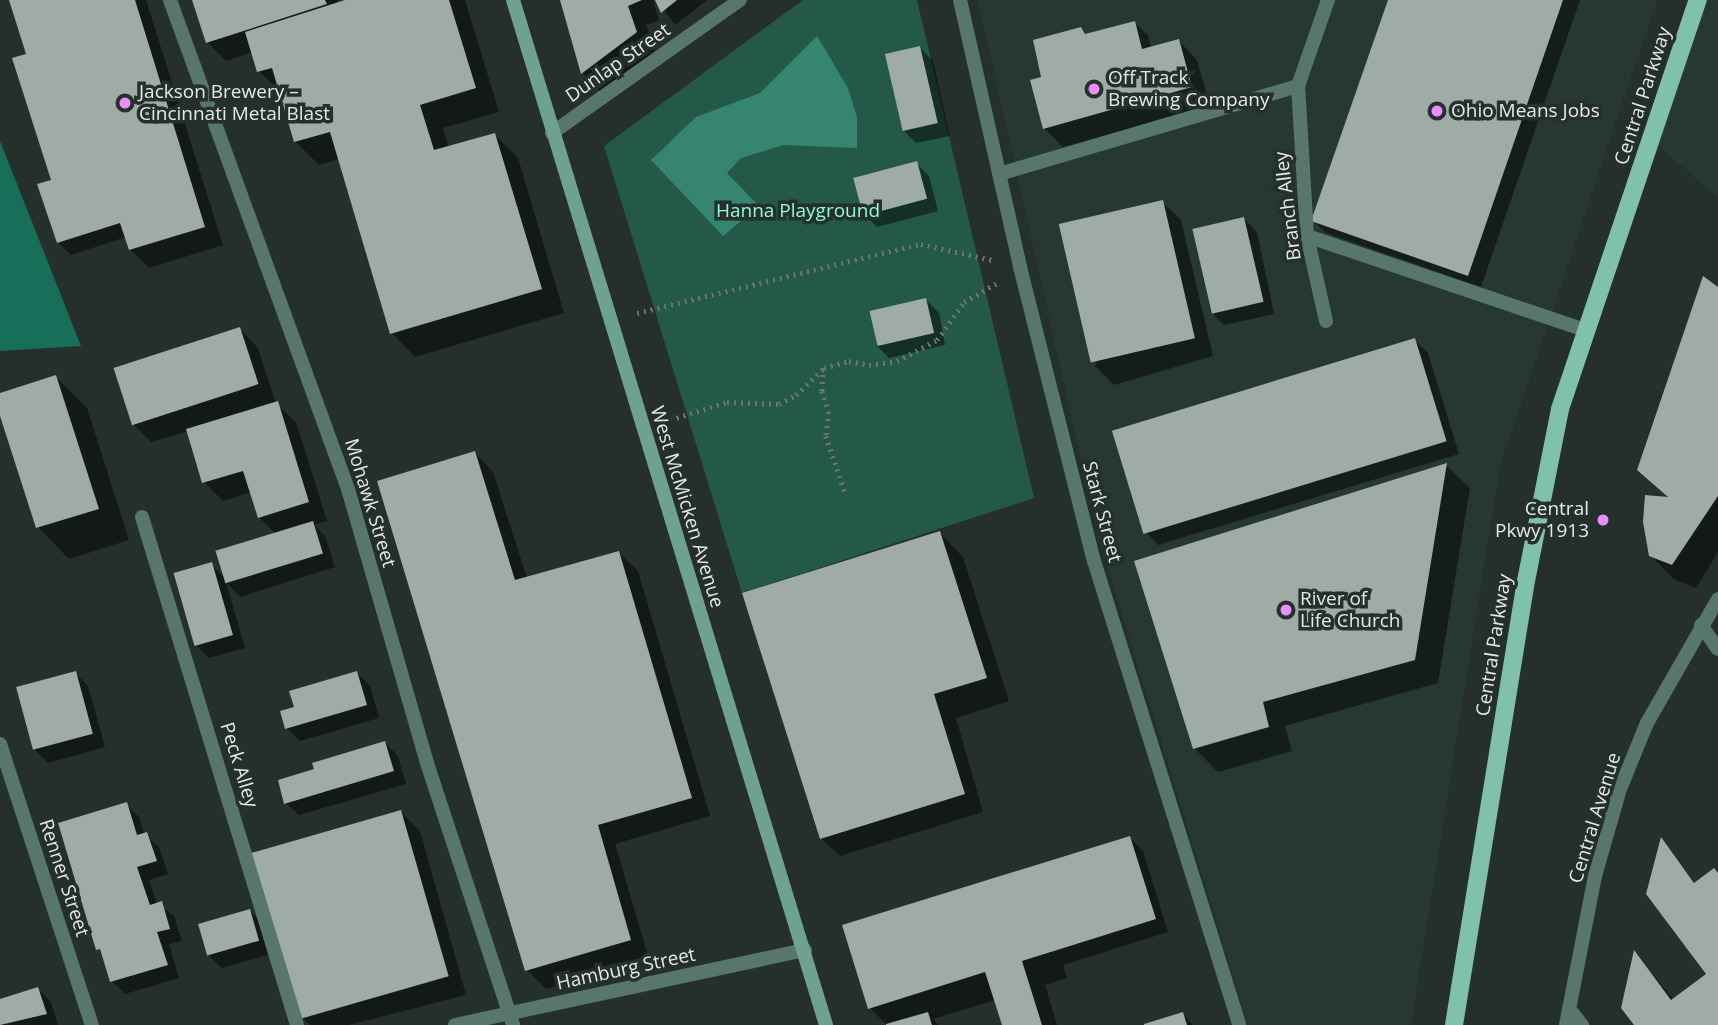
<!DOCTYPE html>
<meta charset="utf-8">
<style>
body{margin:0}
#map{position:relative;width:1718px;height:1025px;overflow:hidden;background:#252f2c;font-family:"Open Sans",sans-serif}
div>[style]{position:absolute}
.built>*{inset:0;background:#273832}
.green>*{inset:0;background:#245849}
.forest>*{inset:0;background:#186f59}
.water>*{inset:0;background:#35856f}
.shadow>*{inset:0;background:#0007}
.building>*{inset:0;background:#9faba6;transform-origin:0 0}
.path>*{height:4.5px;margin-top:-2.25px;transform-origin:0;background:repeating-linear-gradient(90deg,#6b7471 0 2px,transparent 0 7px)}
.lane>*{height:14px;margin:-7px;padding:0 7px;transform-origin:7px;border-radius:7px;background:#58776c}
.street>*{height:14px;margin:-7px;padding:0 7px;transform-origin:7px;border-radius:7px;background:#58776c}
.secondary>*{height:14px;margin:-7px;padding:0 7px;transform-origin:7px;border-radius:7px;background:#6fa190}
.primary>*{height:18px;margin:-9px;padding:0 9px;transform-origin:9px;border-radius:9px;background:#80c1ac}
.dots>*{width:19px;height:19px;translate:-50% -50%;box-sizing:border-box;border:4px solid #252f2c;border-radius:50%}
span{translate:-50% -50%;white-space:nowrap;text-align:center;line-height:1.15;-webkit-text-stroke:7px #252f2c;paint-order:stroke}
.street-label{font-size:19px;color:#e3e9e7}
.poi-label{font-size:19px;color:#e3e9e7}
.left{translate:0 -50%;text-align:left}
.right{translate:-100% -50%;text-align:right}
.park-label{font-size:19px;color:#8afcd9}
</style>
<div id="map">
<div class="built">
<i style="clip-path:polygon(978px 0,1657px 0,1500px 466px,1411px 1025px,1248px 1025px,1098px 535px)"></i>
<i style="clip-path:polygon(1698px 0,1718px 0,1718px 198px,1650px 138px)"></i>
</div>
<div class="green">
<i style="clip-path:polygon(803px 0,917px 0,1034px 498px,742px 593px,604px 146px)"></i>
</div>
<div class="forest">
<i style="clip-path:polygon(0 141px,81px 346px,0 351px)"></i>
</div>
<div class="water">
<i style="clip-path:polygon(817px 36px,848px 88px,857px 117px,857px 148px,783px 145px,741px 158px,727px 173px,759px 206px,723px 236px,651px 160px,696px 117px,760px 93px)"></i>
</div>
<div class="shadow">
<i style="clip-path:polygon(10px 0,146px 0,223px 245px,149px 268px,130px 249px,126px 237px,71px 255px,58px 242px,53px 181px,28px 55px)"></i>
<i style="clip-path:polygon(193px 0,337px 0,338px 4px,350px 0,465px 0,499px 112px,443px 128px,449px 148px,495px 135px,518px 158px,564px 313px,415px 357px,392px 333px,340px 159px,319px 165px,295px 141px,281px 93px,259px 71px,253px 52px,226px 61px,207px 42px)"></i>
<i style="clip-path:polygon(561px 0,653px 0,659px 20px,646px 25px,655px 51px,601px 92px,583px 73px)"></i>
<i style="clip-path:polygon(657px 0,707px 0,675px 25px)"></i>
<i style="clip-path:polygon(1390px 0,1580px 0,1481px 287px,1326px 233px,1313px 221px)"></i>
<i style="clip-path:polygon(1135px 23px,1148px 35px,1151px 49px,1179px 41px,1197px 60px,1210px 106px,1063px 147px,1044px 128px,1043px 79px,1081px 29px,1088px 35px)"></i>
<i style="clip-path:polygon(920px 48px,933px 61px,950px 136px,916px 143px,904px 131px)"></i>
<i style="clip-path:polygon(916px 163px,929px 176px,938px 211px,877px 227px,864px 214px)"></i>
<i style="clip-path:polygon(1162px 202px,1181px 220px,1213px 356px,1114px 385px,1095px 366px)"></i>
<i style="clip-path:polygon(1244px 219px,1257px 232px,1274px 314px,1224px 325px,1211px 312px)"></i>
<i style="clip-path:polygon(1718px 289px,1718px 552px,1696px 588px,1674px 579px,1650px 555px,1669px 498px,1639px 470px)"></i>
<i style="clip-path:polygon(926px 300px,939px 313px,945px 345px,889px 358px,876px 345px)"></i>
<i style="clip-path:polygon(240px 329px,258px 348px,276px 404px,296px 422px,327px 521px,314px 525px,325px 536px,335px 567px,240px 597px,226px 582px,245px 648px,209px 658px,196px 645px,211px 564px,225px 578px,276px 534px,259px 517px,252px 492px,223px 501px,204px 482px,188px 431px,151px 442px,132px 423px)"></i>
<i style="clip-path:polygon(1415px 340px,1428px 353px,1459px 454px,1158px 545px,1146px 532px)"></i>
<i style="clip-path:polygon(56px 377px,87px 408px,129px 540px,69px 559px,38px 527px,0 410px,0 395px)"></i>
<i style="clip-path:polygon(475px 453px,493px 472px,527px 578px,619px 553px,638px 571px,710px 816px,615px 844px,649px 959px,546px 989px,527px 970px)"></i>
<i style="clip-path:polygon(1446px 465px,1470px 488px,1438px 683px,1285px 726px,1292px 751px,1218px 772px,1194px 748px)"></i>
<i style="clip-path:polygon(940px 533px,963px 557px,1009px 701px,956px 718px,983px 812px,840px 856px,821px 838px)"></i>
<i style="clip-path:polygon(75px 673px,88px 686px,105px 747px,48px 763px,35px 750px)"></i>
<i style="clip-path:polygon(357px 673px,370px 686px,379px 718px,300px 741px,287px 728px,296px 708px)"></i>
<i style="clip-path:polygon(385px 743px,398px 756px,406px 784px,299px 815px,286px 803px,316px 771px)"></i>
<i style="clip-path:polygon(126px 804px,139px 817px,144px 834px,159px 847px,168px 874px,149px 880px,157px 904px,174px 916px,182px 941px,169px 944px,179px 978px,125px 994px,112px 981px,60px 824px)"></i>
<i style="clip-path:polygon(401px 812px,420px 831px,466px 995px,349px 1025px,310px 1025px,299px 1014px)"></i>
<i style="clip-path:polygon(1130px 838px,1143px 851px,1168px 932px,1063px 965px,1067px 978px,1045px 985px,1057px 1025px,1004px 1025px,996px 1000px,933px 1019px,939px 1025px,887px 1025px,870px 1008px)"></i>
<i style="clip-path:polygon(1662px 841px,1696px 884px,1718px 874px,1718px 1025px,1636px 1025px,1635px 954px,1674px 1000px,1709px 974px)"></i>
<i style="clip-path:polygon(250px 911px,263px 924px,271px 954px,222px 968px,209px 956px)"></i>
<i style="clip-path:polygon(38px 989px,51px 1002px,58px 1025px,0 1025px,0 1000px)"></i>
<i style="clip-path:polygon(1183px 1014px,1193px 1025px,1147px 1025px)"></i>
</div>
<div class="building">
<i style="clip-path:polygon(9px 0,135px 0,205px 227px,129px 250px,120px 223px,57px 243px,37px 184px,51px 180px,12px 58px,26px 54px)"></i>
<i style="clip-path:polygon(192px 0,325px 0,327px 4px,206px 43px)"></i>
<i style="clip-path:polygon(345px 0,449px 0,476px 88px,420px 105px,434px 150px,495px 133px,542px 289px,390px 334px,330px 132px,294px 142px,272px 68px,257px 72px,245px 32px)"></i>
<i style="clip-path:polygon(560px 0,642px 0,628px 6px,637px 32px,581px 74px)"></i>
<i style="clip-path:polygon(655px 0,677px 0,661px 13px)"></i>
<i style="clip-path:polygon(1388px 0,1563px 0,1468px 276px,1311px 221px)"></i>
<i style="clip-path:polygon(1135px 21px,1142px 49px,1179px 39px,1192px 87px,1043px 129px,1030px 80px,1041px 77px,1033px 40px,1081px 27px,1085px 34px)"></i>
<i style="left:920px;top:46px;width:79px;height:36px;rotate:77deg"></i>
<i style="left:917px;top:161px;width:39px;height:66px;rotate:75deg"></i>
<i style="left:1163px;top:200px;width:142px;height:107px;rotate:77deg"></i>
<i style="left:1244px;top:217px;width:87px;height:53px;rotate:77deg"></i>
<i style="clip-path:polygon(1703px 276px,1718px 287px,1718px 496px,1672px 565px,1649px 556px,1643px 522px,1645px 495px,1668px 497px,1637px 470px)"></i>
<i style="left:926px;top:298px;width:36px;height:58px;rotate:77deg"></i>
<i style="left:240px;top:327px;width:60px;height:133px;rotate:72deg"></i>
<i style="left:1415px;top:338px;width:108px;height:317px;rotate:73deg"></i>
<i style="clip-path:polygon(56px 375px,99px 509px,36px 528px,0 416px,0 393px)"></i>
<i style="clip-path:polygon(278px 401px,309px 502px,258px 518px,243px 471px,202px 483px,186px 429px)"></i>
<i style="clip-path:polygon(475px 451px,515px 580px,619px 551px,692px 798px,598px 825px,631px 940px,525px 971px,377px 481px)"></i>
<i style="clip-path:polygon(1447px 463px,1415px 660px,1263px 702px,1269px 727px,1193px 749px,1134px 561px)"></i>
<i style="left:313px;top:521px;width:34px;height:102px;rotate:73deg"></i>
<i style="clip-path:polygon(940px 531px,987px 678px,934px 694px,965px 794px,820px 839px,742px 593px)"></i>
<i style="left:212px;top:562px;width:76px;height:40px;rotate:74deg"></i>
<i style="left:76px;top:671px;width:65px;height:62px;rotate:75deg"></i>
<i style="clip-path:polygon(357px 671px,367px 705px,285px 729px,280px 711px,294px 707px,289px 691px)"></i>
<i style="clip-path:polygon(385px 741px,394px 771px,284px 804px,278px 780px,314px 769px,312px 763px)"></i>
<i style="clip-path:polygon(127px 802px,137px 835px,147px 832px,157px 861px,137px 867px,150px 905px,162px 901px,170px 929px,157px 932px,168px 965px,110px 982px,100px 949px,96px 950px,58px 823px)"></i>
<i style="left:401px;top:810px;width:173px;height:157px;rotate:74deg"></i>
<i style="clip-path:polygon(1130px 836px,1156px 919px,1022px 961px,1042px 1025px,1002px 1025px,985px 972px,868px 1009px,842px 925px)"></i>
<i style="clip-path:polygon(1661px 837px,1694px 883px,1714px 868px,1718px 873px,1718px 1025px,1634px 1025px,1621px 1008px,1634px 950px,1671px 1000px,1706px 974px,1646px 894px)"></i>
<i style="left:250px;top:909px;width:33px;height:54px;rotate:74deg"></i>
<i style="clip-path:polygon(38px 987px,47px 1014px,0 1025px,0 999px)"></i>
<i style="clip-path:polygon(928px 1012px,932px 1025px,886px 1025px,886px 1024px)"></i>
<i style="clip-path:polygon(1183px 1012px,1187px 1025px,1144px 1025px,1144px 1024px)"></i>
</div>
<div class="path">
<i style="left:637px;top:313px;width:292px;rotate:-13.7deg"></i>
<i style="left:921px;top:244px;width:73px;rotate:12.7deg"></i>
<i style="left:824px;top:368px;width:23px;rotate:95deg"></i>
<i style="left:822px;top:391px;width:22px;rotate:72deg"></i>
<i style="left:829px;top:412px;width:24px;rotate:97deg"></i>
<i style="left:826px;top:436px;width:59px;rotate:71.3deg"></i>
<i style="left:670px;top:420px;width:60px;rotate:-17.5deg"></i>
<i style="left:727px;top:402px;width:52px;rotate:2.2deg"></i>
<i style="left:779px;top:404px;width:19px;rotate:-28deg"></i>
<i style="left:796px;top:395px;width:39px;rotate:-44deg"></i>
<i style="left:824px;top:368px;width:26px;rotate:-16deg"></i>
<i style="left:849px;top:361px;width:20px;rotate:11deg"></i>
<i style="left:869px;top:365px;width:28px;rotate:-8deg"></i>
<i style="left:897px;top:361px;width:45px;rotate:-27.7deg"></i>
<i style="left:937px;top:340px;width:47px;rotate:-54.6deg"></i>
<i style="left:964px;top:302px;width:38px;rotate:-30deg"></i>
</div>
<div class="lane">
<i style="left:1307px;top:236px;width:296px;rotate:18.7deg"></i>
<i style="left:1326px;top:321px;width:87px;rotate:-102.6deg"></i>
<i style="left:1307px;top:236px;width:150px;rotate:-93.4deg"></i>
<i style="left:1298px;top:86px;width:91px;rotate:-70.8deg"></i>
<i style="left:142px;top:517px;width:531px;rotate:73.03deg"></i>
</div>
<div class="street">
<i style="left:170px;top:0;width:520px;rotate:70deg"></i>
<i style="left:348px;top:489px;width:282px;rotate:73.9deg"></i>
<i style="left:426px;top:760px;width:279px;rotate:71.8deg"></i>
<i style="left:960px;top:0;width:274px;rotate:77.3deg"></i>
<i style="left:1020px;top:267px;width:303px;rotate:75.9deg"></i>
<i style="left:1094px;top:561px;width:486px;rotate:72.6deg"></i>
<i style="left:552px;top:133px;width:230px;rotate:-35.3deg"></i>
<i style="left:999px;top:174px;width:312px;rotate:-16.4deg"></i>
<i style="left:1701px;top:625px;width:29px;rotate:55deg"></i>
<i style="left:0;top:744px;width:296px;rotate:71.9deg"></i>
<i style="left:1569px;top:1009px;width:21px;rotate:51deg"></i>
<i style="left:455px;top:1025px;width:358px;rotate:-12.1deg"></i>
<i style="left:1566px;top:1025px;width:152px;rotate:-79deg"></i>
<i style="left:1595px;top:876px;width:91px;rotate:-74deg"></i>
<i style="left:1620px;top:789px;width:71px;rotate:-67.8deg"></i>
<i style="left:1647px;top:723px;width:143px;rotate:-60.2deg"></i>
</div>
<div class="secondary">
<i style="left:513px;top:0;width:1072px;rotate:73.02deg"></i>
</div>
<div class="primary">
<i style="left:1454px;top:1025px;width:450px;rotate:-80.8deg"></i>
<i style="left:1526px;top:581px;width:175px;rotate:-78.8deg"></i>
<i style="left:1560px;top:409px;width:432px;rotate:-71.4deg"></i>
</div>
<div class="dots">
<i style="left:1094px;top:89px;background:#eb8dfb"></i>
<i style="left:125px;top:103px;background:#eb8dfb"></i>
<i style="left:1437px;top:111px;background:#eb8dfb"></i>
<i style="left:1603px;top:520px;background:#eb8dfb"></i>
<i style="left:1286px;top:610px;background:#eb8dfb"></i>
</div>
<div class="street-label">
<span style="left:618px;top:63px;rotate:-35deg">Dunlap Street</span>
<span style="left:1643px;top:96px;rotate:-72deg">Central Parkway</span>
<span style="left:1288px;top:206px;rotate:-97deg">Branch Alley</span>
<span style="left:370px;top:503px;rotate:73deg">Mohawk Street</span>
<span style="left:687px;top:507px;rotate:73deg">West McMicken Avenue</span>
<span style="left:1102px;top:512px;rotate:75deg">Stark Street</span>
<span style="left:1494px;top:645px;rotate:-81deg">Central Parkway</span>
<span style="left:239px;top:765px;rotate:73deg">Peck Alley</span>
<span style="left:1595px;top:818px;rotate:-73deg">Central Avenue</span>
<span style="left:64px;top:878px;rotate:72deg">Renner Street</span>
<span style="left:626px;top:969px;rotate:-12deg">Hamburg Street</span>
</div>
<div class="poi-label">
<span class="left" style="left:1108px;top:89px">Off Track<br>Brewing Company</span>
<span class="left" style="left:139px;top:103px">Jackson Brewery –<br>Cincinnati Metal Blast</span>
<span class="left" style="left:1451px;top:111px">Ohio Means Jobs</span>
<span class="right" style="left:1589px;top:520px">Central<br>Pkwy 1913</span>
<span class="left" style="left:1300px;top:610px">River of<br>Life Church</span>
</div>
<div class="park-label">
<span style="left:798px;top:211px">Hanna Playground</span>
</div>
</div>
